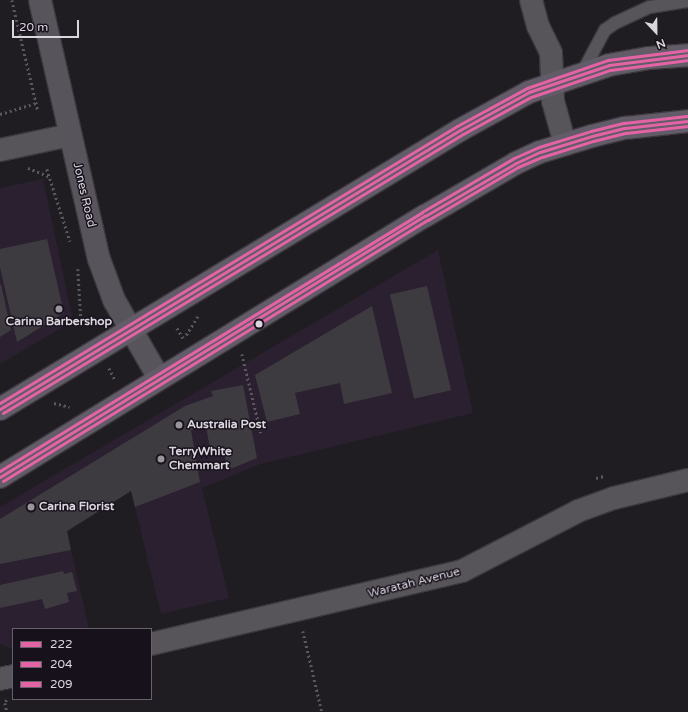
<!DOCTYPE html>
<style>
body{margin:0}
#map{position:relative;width:688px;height:712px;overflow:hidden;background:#201d22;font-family:"Varela Round",sans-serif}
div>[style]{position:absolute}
.built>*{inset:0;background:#2a2030}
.building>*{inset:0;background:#3e3b40;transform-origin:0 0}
.path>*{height:2.5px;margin-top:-1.25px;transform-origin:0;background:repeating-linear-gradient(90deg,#5b585d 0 2px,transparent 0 5px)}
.roads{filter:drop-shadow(1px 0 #3c383d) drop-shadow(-1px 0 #3c383d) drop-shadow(0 1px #3c383d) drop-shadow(0 -1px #3c383d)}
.lane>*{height:12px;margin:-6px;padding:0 6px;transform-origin:6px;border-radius:6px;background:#575559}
.street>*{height:22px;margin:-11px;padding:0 11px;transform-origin:11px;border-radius:11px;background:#575559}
.secondary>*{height:22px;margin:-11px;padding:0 11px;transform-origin:11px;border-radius:11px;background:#58545c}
.highway>*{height:22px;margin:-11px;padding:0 11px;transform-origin:11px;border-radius:11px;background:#625b68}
.bus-1>*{height:3px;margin:-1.5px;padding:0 1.5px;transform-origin:1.5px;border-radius:1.5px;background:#e463a4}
.bus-2>*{height:3px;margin:-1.5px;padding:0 1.5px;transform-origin:1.5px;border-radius:1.5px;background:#e463a4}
.bus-3>*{height:3px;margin:-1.5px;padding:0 1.5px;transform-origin:1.5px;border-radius:1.5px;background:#e463a4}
.dots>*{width:11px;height:11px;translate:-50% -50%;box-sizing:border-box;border:2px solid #17111c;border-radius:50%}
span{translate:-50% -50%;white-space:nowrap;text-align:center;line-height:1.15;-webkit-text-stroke:3px #17111c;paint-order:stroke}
.street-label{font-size:12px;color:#dbd6de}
.poi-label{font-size:12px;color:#dbd6de;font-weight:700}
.left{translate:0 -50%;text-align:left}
.legend{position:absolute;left:12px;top:628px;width:140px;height:72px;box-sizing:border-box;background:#17111c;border:1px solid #65606a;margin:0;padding:5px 7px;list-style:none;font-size:12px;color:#dbd6de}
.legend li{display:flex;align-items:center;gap:8px;height:20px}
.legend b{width:20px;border:1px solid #65606a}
.north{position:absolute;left:636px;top:12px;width:40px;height:40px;-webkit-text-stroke:3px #17111c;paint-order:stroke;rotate:158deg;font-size:11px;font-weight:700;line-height:16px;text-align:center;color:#dbd6de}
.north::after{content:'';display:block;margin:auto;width:14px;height:18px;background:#dbd6de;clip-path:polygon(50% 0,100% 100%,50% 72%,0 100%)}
.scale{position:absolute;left:12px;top:20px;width:67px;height:18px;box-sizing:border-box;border:2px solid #dbd6de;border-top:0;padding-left:5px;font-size:12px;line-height:14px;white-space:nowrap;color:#dbd6de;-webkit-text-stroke:3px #17111c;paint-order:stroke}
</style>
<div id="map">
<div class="built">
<i style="clip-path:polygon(43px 179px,73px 321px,0 364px,0 188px)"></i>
<i style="clip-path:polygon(438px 250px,473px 413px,260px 464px,202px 488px,229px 598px,161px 614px,131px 491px,67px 532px,89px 629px,13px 629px,13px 649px,0 644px,0 507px)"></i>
</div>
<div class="building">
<i style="clip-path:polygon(47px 239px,64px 313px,17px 342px,0 267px,0 249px)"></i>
<i style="clip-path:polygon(1px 284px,11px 330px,0 337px,0 285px)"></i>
<i style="left:427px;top:286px;width:107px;height:38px;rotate:77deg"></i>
<i style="clip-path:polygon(372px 306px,392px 393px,344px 404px,340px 383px,295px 393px,300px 414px,267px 422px,255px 375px)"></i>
<i style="clip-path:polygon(243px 385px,257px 458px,228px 470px,223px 450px,211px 453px,206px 427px,191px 430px,200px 482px,135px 507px,131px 491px,67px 531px,71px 550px,0 564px,0 519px,185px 406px,213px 396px,211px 391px)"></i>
<i style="clip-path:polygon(63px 571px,64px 574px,72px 572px,77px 591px,67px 593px,69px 602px,45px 609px,42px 599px,0 608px,0 585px)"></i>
</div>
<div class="path">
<i style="left:12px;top:0;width:114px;rotate:76.8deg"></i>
<i style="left:0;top:114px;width:38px;rotate:-17deg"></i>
<i style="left:28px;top:168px;width:24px;rotate:22deg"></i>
<i style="left:47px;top:169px;width:76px;rotate:72.3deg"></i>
<i style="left:78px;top:269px;width:51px;rotate:86.6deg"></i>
<i style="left:177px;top:328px;width:13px;rotate:58deg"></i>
<i style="left:186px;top:335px;width:22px;rotate:-58deg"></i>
<i style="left:242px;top:354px;width:81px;rotate:76.5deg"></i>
<i style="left:109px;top:368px;width:13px;rotate:63deg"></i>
<i style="left:54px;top:403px;width:16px;rotate:14deg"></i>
<i style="left:596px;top:478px;width:8px;rotate:-14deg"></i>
<i style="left:303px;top:631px;width:83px;rotate:76.8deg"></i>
<i style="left:7px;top:700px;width:4px;rotate:124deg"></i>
<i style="left:5px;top:703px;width:9px;rotate:77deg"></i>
</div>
<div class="roads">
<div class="lane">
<i style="left:582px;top:73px;width:49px;rotate:-61.9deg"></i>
<i style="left:605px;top:30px;width:12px;rotate:-35deg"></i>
<i style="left:615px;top:23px;width:38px;rotate:-25deg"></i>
<i style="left:650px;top:7px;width:38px;rotate:-9deg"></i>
</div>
<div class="street">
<i style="left:531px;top:0;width:27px;rotate:75deg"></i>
<i style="left:538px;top:26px;width:30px;rotate:64deg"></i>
<i style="left:551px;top:53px;width:48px;rotate:87.6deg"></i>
<i style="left:553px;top:101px;width:45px;rotate:74.4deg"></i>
<i style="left:0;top:150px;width:72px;rotate:-12.1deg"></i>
<i style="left:151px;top:644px;width:319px;rotate:-13.2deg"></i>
<i style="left:462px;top:571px;width:131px;rotate:-27.3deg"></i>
<i style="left:578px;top:511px;width:38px;rotate:-20deg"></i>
<i style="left:614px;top:498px;width:76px;rotate:-13.7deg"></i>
<i style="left:0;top:679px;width:13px;rotate:-13deg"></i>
</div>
<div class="secondary">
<i style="left:40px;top:0;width:266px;rotate:77.2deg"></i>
<i style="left:99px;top:259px;width:44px;rotate:69.9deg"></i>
<i style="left:114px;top:300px;width:90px;rotate:60deg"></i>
</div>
<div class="highway">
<i style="left:0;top:409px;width:538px;rotate:-31.24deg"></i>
<i style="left:460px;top:130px;width:79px;rotate:-28.8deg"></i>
<i style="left:529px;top:92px;width:84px;rotate:-18.6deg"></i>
<i style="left:609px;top:65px;width:41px;rotate:-9.9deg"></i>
<i style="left:649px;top:58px;width:39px;rotate:-4deg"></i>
<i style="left:0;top:477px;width:499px;rotate:-31.6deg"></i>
<i style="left:425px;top:216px;width:105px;rotate:-30.2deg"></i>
<i style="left:516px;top:163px;width:26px;rotate:-25deg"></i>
<i style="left:540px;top:152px;width:54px;rotate:-17.1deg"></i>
<i style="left:592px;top:136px;width:34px;rotate:-14deg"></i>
<i style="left:625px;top:128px;width:63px;rotate:-6.3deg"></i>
</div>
</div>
<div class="bus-1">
<i style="left:0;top:409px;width:538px;rotate:-31.24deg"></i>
<i style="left:460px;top:130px;width:79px;rotate:-28.8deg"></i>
<i style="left:529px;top:92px;width:84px;rotate:-18.6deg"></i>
<i style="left:609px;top:65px;width:80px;rotate:-7.2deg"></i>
<i style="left:0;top:477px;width:499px;rotate:-31.6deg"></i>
<i style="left:425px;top:216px;width:105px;rotate:-30.2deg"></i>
<i style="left:516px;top:163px;width:26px;rotate:-25deg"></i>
<i style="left:540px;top:152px;width:54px;rotate:-17.1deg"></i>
<i style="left:592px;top:136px;width:34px;rotate:-14deg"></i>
<i style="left:625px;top:128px;width:63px;rotate:-6.3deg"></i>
</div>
<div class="bus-2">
<i style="left:3px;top:413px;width:538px;rotate:-31.24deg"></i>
<i style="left:463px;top:134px;width:77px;rotate:-28.6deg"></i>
<i style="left:531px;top:97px;width:83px;rotate:-18.9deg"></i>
<i style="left:610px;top:70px;width:79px;rotate:-7.3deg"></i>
<i style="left:3px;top:481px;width:499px;rotate:-31.6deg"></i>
<i style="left:428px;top:220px;width:104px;rotate:-30.5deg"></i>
<i style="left:518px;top:167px;width:26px;rotate:-23deg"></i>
<i style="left:542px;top:157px;width:53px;rotate:-17.4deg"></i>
<i style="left:593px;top:141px;width:34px;rotate:-14deg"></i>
<i style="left:626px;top:133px;width:62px;rotate:-6.4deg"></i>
</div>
<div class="bus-3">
<i style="left:0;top:403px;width:534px;rotate:-31.22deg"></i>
<i style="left:457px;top:126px;width:80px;rotate:-28.5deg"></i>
<i style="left:527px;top:88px;width:86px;rotate:-19.1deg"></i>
<i style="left:608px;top:60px;width:81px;rotate:-7.1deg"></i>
<i style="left:0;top:471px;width:495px;rotate:-31.5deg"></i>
<i style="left:422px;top:212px;width:107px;rotate:-30.4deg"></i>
<i style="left:514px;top:158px;width:27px;rotate:-24deg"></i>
<i style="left:539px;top:147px;width:54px;rotate:-17.1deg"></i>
<i style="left:591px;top:131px;width:34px;rotate:-14deg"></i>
<i style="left:624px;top:123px;width:63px;rotate:-6.3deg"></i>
</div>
<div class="dots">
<i style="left:59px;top:309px;background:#9a959c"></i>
<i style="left:259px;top:324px;background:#dbd6de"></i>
<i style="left:179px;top:425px;background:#9a959c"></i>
<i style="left:161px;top:459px;background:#9a959c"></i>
<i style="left:31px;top:507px;background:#9a959c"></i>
</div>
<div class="street-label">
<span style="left:84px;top:195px;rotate:77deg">Jones Road</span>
<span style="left:414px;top:583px;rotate:-14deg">Waratah Avenue</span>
</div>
<div class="poi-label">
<span style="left:59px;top:322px">Carina Barbershop</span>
<span class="left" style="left:187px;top:425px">Australia Post</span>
<span class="left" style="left:169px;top:459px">TerryWhite<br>Chemmart</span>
<span class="left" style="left:39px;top:507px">Carina Florist</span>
</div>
<ul class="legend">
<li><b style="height:5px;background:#e463a4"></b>222</li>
<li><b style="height:5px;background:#e463a4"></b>204</li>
<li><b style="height:5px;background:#e463a4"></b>209</li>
</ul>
<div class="north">N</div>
<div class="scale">20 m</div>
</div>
